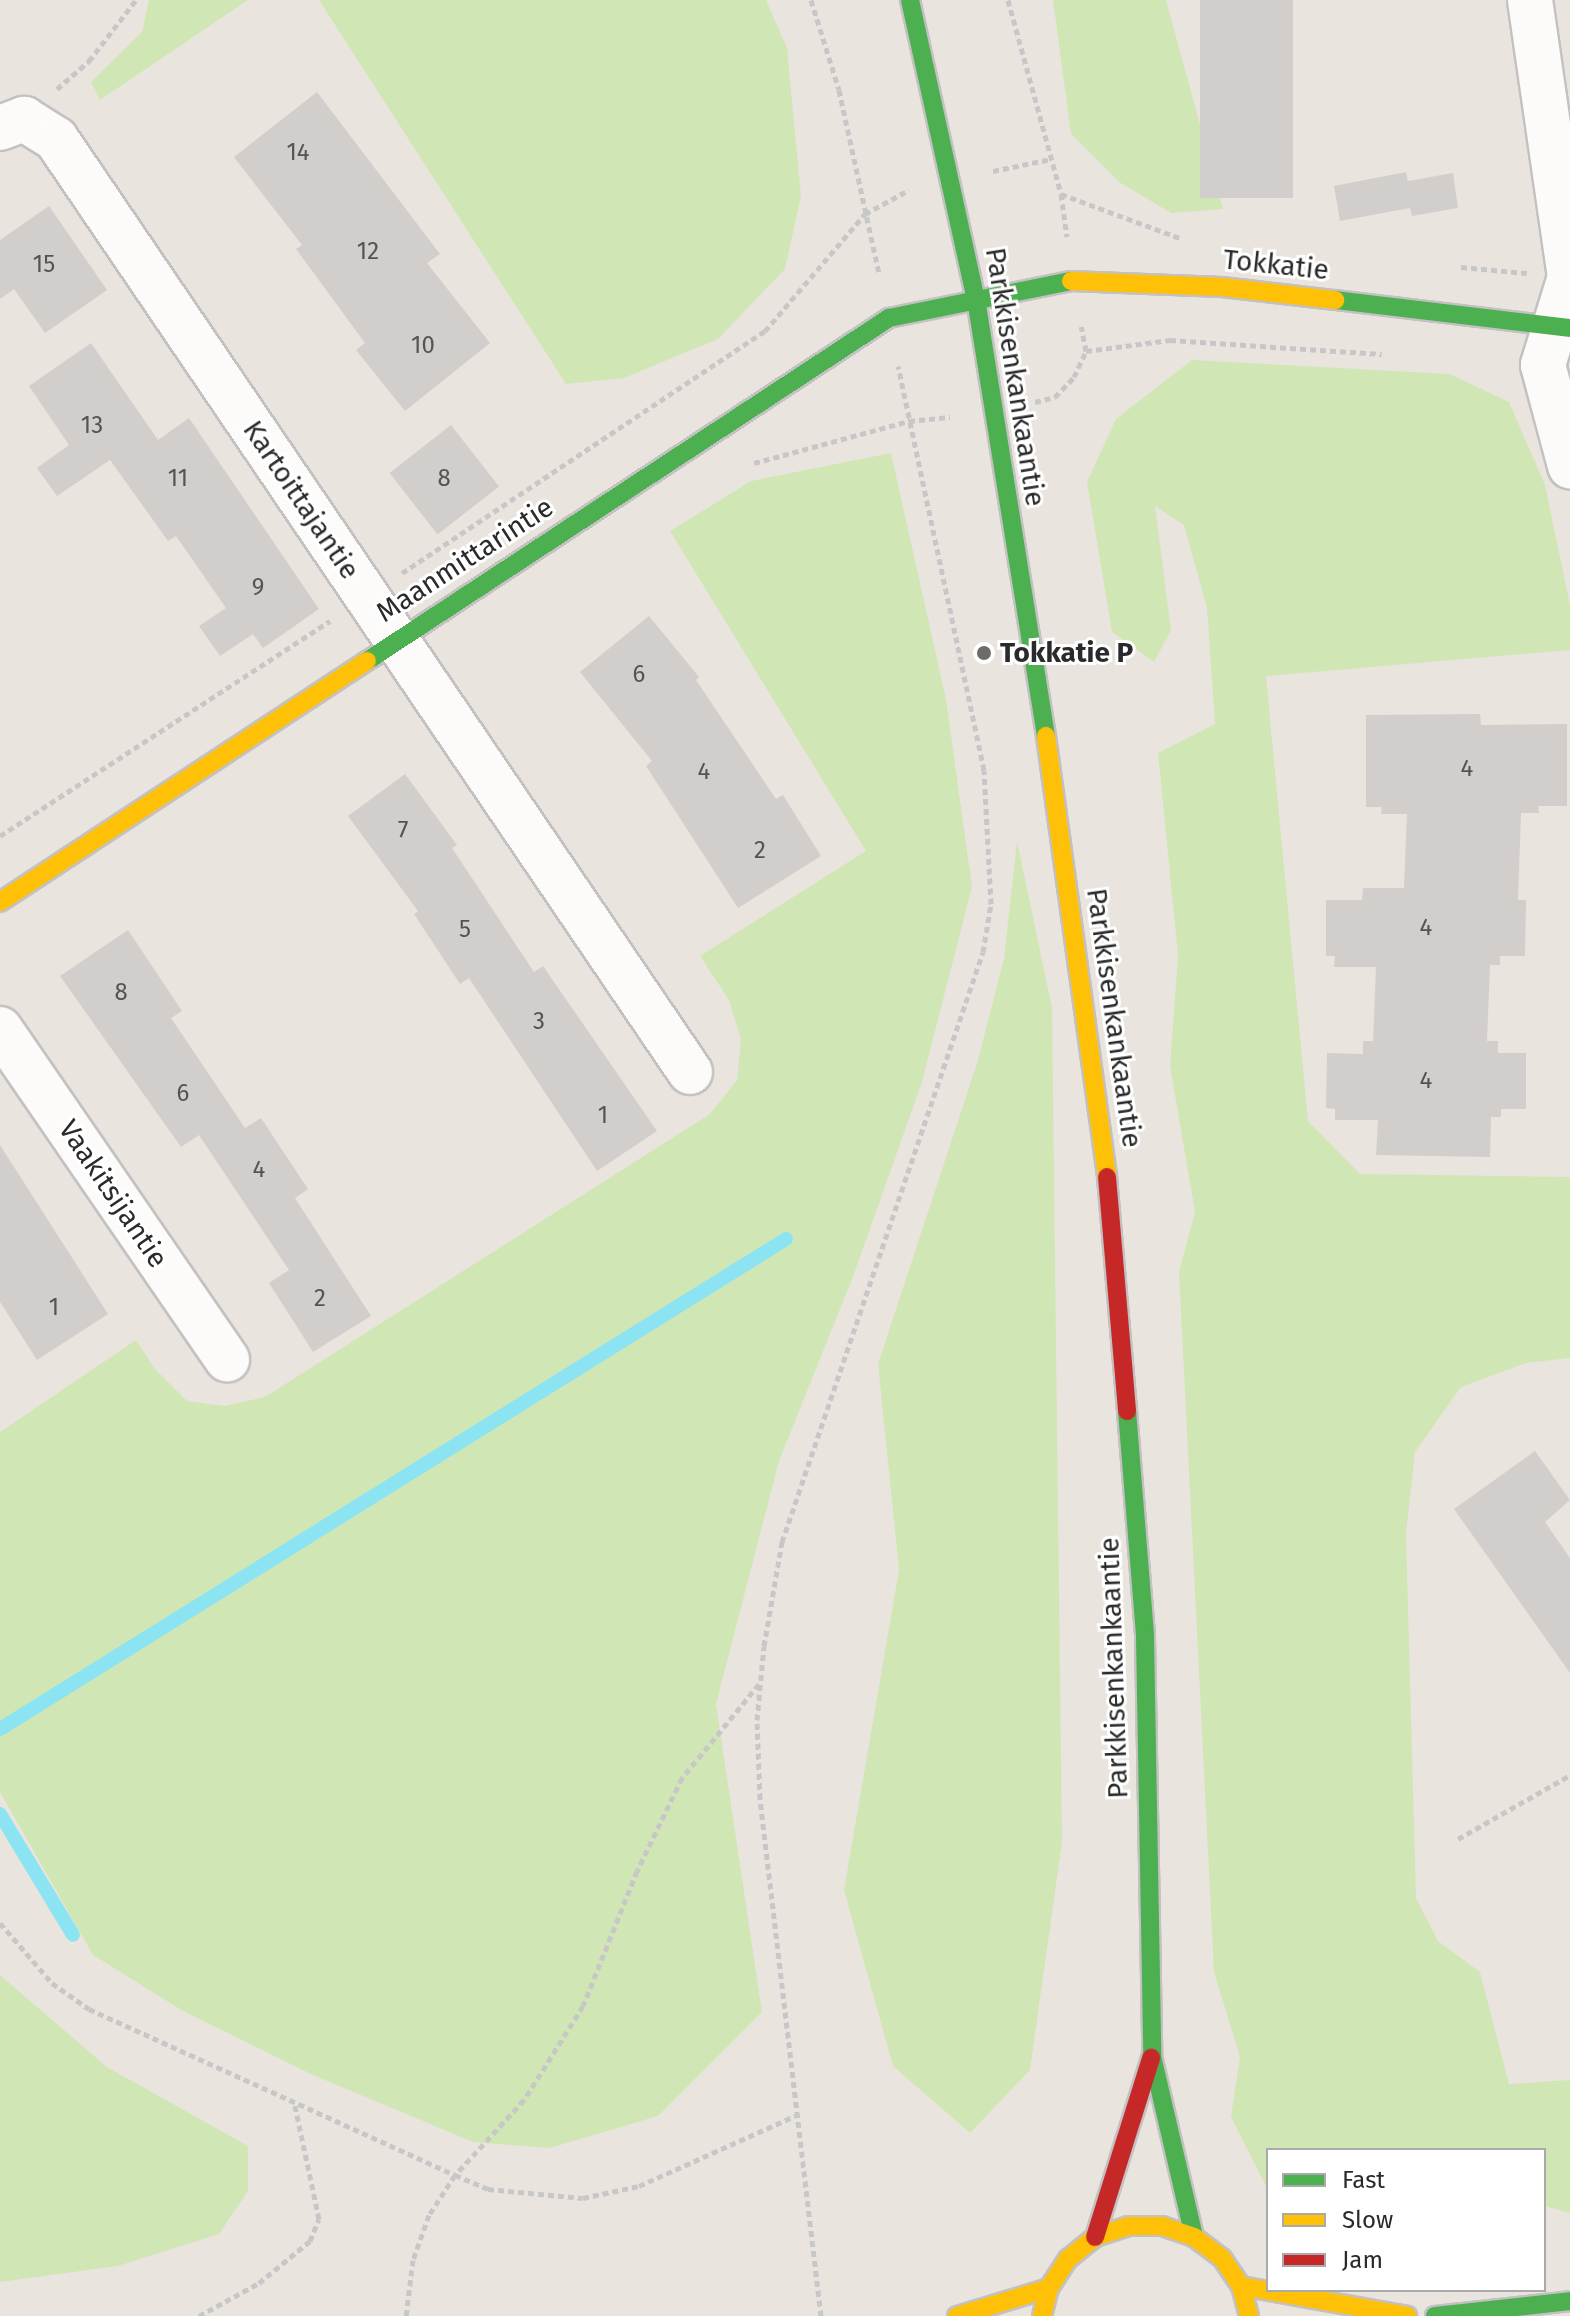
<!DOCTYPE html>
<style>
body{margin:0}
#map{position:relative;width:1570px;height:2316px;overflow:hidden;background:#eae4df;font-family:"Fira Sans",sans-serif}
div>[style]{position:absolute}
.green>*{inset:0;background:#d0e7b5}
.stream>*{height:14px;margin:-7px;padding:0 7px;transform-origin:7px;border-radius:7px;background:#8ce3f2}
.building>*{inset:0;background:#d2cecb;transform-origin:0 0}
.path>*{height:5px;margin-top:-2.5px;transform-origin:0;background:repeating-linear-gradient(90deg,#c8c7c7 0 6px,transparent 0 10px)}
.roads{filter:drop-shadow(2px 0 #c3c1c1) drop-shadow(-2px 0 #c3c1c1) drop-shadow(0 2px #c3c1c1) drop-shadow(0 -2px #c3c1c1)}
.street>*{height:44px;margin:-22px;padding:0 22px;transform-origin:22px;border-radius:22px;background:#fcfbfa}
.fast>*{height:18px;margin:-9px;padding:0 9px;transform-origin:9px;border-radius:9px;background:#4caf50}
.slow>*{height:18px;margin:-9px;padding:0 9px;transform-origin:9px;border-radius:9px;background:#ffc107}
.jam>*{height:18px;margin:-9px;padding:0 9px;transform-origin:9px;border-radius:9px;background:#c62828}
.dots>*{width:22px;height:22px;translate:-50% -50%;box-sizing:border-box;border:4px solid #fff;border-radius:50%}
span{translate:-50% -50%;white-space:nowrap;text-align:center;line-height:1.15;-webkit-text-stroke:6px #fff;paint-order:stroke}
.number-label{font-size:24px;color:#555453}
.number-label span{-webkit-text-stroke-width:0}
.street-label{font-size:28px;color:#2a2a2a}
.poi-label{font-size:28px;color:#2a2a2a;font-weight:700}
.left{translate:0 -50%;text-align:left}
.legend{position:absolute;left:1266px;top:2148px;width:280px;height:144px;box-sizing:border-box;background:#fff;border:2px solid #aaa;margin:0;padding:10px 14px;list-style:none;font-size:24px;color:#2a2a2a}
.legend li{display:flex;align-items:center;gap:16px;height:40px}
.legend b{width:40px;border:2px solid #aaa}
</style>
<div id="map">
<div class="green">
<i style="clip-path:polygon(149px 0,248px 0,100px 100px,91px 82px,142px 32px)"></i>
<i style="clip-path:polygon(319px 0,766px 0,787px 48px,801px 196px,785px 269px,718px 339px,624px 378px,566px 384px)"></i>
<i style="clip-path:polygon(1053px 0,1166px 0,1223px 209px,1171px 213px,1119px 182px,1071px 134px)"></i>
<i style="clip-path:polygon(1192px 360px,1450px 374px,1509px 402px,1545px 485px,1570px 605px,1570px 650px,1266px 676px,1308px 1121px,1360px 1174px,1570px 1177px,1570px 1358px,1526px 1363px,1461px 1387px,1415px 1452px,1406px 1533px,1416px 1898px,1438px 1941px,1480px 1972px,1509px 2084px,1570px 2080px,1570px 2213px,1544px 2206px,1544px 2150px,1268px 2150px,1268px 2190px,1231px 2117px,1240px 2057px,1214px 1972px,1179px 1272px,1195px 1212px,1170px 1066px,1178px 955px,1158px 753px,1215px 724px,1207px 608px,1184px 525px,1155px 506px,1171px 630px,1154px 662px,1112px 632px,1087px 482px,1116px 419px)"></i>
<i style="clip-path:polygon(891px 453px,946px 699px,972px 887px,922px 1082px,854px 1274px,779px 1461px,716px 1704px,762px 2012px,658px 2116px,550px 2148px,473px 2142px,313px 2075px,183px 2011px,93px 1955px,0 1792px,0 1432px,136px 1340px,155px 1369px,187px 1401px,224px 1406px,265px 1397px,710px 1114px,737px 1080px,741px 1040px,729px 1000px,700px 956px,866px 851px,670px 531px,751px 481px)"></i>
<i style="clip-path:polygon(1017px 841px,1052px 1008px,1062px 1842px,1030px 2070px,970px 2133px,893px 2066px,844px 1890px,899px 1570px,878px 1364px,978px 1060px,1004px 958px)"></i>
<i style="clip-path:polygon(0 1975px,107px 2067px,248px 2146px,248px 2191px,219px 2234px,118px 2266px,0 2282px)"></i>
</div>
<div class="stream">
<i style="left:0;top:1729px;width:926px;rotate:-31.94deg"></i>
<i style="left:0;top:1814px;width:141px;rotate:58.9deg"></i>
</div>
<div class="building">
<i style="left:1200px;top:0;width:93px;height:198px"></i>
<i style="clip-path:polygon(317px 92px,440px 254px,427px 263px,490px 343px,405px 411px,356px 350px,365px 343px,296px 249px,302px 245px,234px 157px)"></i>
<i style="clip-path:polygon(1406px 172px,1408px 181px,1453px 173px,1458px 208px,1412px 216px,1410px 208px,1340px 221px,1334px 186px)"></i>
<i style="clip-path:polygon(49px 206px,107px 290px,45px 333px,14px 289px,0 299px,0 240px)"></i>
<i style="clip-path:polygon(91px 343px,158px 440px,189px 418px,319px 609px,263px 648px,253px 634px,220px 656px,199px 626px,226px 608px,176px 536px,168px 541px,110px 460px,57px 496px,37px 468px,69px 445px,29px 386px)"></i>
<i style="left:451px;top:425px;width:78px;height:78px;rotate:52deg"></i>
<i style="clip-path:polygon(649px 616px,699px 677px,696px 680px,776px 799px,783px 795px,821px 856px,738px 908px,646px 766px,652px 761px,580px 672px)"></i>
<i style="clip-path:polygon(1480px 714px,1481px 725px,1567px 724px,1567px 806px,1538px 806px,1539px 813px,1521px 813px,1518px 900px,1526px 900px,1525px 956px,1500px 956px,1500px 965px,1490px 965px,1487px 1041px,1498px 1041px,1498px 1053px,1526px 1053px,1526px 1109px,1501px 1109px,1501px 1117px,1491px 1117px,1490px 1157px,1376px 1155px,1378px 1120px,1335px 1120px,1335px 1109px,1326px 1108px,1327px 1053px,1363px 1054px,1363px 1041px,1373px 1041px,1376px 967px,1334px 967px,1335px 956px,1326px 956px,1326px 900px,1362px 900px,1363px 888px,1404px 888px,1407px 814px,1381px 814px,1382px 807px,1366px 807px,1366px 715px)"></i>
<i style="clip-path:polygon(405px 774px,457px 845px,452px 848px,534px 972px,543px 966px,657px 1131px,597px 1171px,469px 978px,460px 984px,414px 914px,418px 911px,348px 816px)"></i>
<i style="clip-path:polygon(128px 930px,182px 1011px,171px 1018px,245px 1128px,261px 1118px,308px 1189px,295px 1198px,371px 1316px,313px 1352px,269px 1283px,289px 1270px,199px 1135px,181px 1147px,60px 976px)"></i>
<i style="clip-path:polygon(0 1145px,108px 1314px,37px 1360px,0 1302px)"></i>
<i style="clip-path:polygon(1535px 1451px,1570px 1500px,1545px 1522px,1570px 1558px,1570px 1673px,1454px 1509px)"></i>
</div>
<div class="path">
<i style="left:811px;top:0;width:94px;rotate:72.7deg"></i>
<i style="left:839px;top:90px;width:188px;rotate:77.7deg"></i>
<i style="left:1008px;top:0;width:201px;rotate:74.7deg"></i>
<i style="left:1061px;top:194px;width:43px;rotate:82.1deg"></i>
<i style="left:57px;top:89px;width:43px;rotate:-41.2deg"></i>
<i style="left:89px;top:61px;width:77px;rotate:-52.4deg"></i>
<i style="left:993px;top:171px;width:59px;rotate:-11.7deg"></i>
<i style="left:1061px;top:194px;width:127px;rotate:20.3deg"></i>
<i style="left:1461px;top:267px;width:66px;rotate:5.2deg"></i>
<i style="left:1086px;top:351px;width:85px;rotate:-7.5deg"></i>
<i style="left:1170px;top:340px;width:212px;rotate:3.8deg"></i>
<i style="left:1035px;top:402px;width:21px;rotate:-14deg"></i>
<i style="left:1055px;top:397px;width:28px;rotate:-46deg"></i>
<i style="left:1074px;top:377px;width:29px;rotate:-65deg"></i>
<i style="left:1086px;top:351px;width:25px;rotate:-101deg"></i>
<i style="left:754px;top:463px;width:161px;rotate:-15.2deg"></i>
<i style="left:909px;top:421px;width:41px;rotate:-5.6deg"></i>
<i style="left:402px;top:573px;width:436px;rotate:-33.7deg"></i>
<i style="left:765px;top:331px;width:154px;rotate:-49.5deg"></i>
<i style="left:865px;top:214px;width:50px;rotate:-28.6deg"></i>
<i style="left:0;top:836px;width:394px;rotate:-33.1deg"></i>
<i style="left:759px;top:1684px;width:122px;rotate:129.3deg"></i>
<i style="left:682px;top:1778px;width:103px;rotate:115.8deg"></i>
<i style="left:637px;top:1871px;width:145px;rotate:111.8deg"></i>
<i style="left:583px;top:2006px;width:111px;rotate:122.1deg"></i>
<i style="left:524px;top:2100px;width:102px;rotate:132.6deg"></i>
<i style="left:455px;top:2175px;width:36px;rotate:23deg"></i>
<i style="left:488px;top:2189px;width:95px;rotate:5.4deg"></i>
<i style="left:583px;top:2198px;width:57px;rotate:-12.1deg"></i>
<i style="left:639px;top:2186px;width:171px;rotate:-24.2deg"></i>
<i style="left:1458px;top:1839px;width:129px;rotate:-29.7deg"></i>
<i style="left:0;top:1923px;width:79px;rotate:49.1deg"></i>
<i style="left:52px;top:1983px;width:45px;rotate:35.1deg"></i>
<i style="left:89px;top:2009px;width:402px;rotate:24.4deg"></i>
<i style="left:455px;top:2175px;width:48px;rotate:123deg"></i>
<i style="left:429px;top:2215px;width:48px;rotate:109.6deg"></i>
<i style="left:413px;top:2260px;width:56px;rotate:97.1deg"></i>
<i style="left:199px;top:2316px;width:68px;rotate:-28.8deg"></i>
<i style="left:259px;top:2283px;width:66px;rotate:-39.5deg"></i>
<i style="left:310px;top:2241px;width:24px;rotate:-68deg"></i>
<i style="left:319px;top:2219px;width:116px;rotate:-102deg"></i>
<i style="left:821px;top:2316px;width:521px;rotate:-96.73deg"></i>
<i style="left:760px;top:1799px;width:79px;rotate:-92.2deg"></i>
<i style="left:757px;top:1720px;width:74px;rotate:-84.6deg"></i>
<i style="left:764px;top:1646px;width:106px;rotate:-80.2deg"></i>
<i style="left:782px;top:1542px;width:623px;rotate:-71.19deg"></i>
<i style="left:983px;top:952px;width:49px;rotate:-80.5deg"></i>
<i style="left:991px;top:904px;width:134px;rotate:-93deg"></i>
<i style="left:984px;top:770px;width:413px;rotate:-102deg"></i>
</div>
<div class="roads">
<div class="street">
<i style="left:1530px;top:0;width:280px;rotate:81.8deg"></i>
<i style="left:1570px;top:277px;width:92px;rotate:107.1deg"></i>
<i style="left:1543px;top:365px;width:105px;rotate:75deg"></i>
<i style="left:0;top:128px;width:26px;rotate:-21deg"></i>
<i style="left:24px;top:119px;width:38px;rotate:32deg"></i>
<i style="left:56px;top:139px;width:1128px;rotate:55.8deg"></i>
<i style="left:0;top:1029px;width:401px;rotate:55.5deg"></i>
</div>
<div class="fast">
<i style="left:910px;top:0;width:306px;rotate:77.6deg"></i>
<i style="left:976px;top:299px;width:443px;rotate:80.9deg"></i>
<i style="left:1335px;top:300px;width:237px;rotate:6.8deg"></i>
<i style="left:367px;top:661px;width:625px;rotate:-33.31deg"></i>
<i style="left:889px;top:318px;width:186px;rotate:-11.5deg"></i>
<i style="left:1127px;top:1411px;width:226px;rotate:85.4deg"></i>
<i style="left:1145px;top:1636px;width:420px;rotate:89deg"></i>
<i style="left:1152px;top:2056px;width:186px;rotate:76.9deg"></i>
<i style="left:1435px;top:2316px;width:136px;rotate:-6.3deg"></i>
</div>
<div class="slow">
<i style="left:1071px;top:281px;width:151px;rotate:2.3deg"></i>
<i style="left:1222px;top:287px;width:114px;rotate:6.6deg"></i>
<i style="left:1046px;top:736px;width:445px;rotate:82.1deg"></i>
<i style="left:0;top:902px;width:439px;rotate:-33.3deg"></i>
<i style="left:1241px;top:2286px;width:169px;rotate:10.2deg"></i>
<i style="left:957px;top:2316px;width:96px;rotate:-16.9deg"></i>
<i style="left:1042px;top:2316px;width:29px;rotate:-76deg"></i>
<i style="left:1049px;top:2288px;width:35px;rotate:-57deg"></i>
<i style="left:1068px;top:2259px;width:35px;rotate:-39deg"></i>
<i style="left:1095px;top:2237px;width:35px;rotate:-18deg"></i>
<i style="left:1128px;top:2226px;width:34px"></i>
<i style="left:1162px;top:2226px;width:34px;rotate:19deg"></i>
<i style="left:1194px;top:2237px;width:35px;rotate:37deg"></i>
<i style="left:1222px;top:2258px;width:34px;rotate:56deg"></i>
<i style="left:1241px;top:2286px;width:31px;rotate:75deg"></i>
</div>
<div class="jam">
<i style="left:1107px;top:1177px;width:235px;rotate:85.1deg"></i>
<i style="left:1095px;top:2237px;width:188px;rotate:-72.6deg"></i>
</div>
</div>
<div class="dots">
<i style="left:984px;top:653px;background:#6d6b69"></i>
</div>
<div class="number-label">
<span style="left:298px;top:153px">14</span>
<span style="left:368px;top:252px">12</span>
<span style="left:44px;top:265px">15</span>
<span style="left:423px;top:346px">10</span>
<span style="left:92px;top:426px">13</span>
<span style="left:178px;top:479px">11</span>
<span style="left:444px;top:479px">8</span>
<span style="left:258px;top:588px">9</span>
<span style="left:639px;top:675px">6</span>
<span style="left:1467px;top:769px">4</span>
<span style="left:704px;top:772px">4</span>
<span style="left:403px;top:831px">7</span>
<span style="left:760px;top:851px">2</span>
<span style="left:1426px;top:928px">4</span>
<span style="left:465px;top:930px">5</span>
<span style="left:121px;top:993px">8</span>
<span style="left:539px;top:1022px">3</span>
<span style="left:1426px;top:1081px">4</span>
<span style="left:183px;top:1094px">6</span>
<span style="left:603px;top:1116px">1</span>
<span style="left:259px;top:1170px">4</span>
<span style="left:320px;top:1299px">2</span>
<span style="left:54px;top:1308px">1</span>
</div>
<div class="street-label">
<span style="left:1276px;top:265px;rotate:6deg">Tokkatie</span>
<span style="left:1015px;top:377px;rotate:81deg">Parkkisenkankaantie</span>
<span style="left:301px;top:500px;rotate:56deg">Kartoittajantie</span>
<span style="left:465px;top:560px;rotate:-33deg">Maanmittarintie</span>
<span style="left:1114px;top:1018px;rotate:82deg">Parkkisenkankaantie</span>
<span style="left:113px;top:1194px;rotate:56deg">Vaakitsijantie</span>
<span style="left:1114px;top:1668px;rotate:-92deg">Parkkisenkankaantie</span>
</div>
<div class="poi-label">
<span class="left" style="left:1000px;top:653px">Tokkatie P</span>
</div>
<ul class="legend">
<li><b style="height:10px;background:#4caf50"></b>Fast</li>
<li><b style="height:10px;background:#ffc107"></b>Slow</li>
<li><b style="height:10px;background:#c62828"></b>Jam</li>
</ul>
</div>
